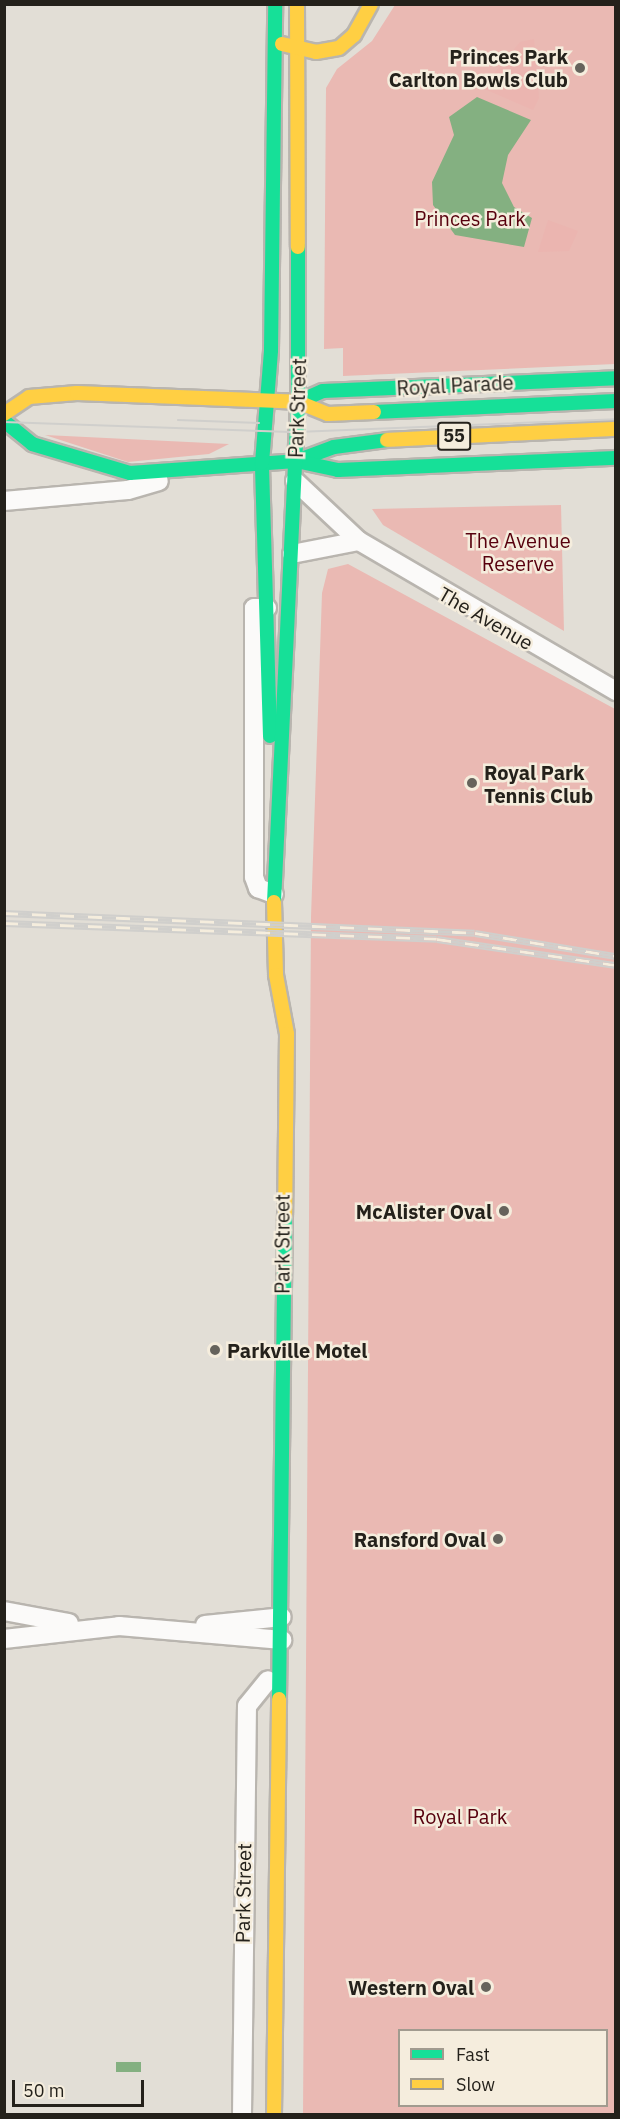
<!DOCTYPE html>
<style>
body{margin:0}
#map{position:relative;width:620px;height:2119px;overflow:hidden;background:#e2ded6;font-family:"IBM Plex Sans",sans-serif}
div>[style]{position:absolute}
.green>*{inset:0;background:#eab9b3}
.forest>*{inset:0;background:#ebb5b0}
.water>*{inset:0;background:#84b081;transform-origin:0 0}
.roads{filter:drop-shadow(2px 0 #b9b5af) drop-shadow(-2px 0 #b9b5af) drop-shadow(0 2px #b9b5af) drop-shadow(0 -2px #b9b5af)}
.street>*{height:18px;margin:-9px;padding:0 9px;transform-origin:9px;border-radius:9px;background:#fbfaf9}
.fast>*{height:14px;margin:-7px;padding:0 7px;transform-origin:7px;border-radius:7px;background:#16e098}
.slow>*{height:14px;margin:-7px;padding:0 7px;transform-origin:7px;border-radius:7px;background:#ffcf43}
.tram>*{height:1.5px;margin:-0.75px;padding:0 0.75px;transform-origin:0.75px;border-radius:0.75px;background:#d0cfcc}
.rail>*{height:7px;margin-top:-3.5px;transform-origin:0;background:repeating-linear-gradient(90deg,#f5eddd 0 14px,#d0cfcc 0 28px);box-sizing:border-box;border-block:2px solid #d0cfcc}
.dots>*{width:16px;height:16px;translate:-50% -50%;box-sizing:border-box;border:3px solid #f5eddd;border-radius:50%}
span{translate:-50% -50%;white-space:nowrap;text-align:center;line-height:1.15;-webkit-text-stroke:5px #f5eddd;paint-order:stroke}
.shield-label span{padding:2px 4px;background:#f5eddd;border:2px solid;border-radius:4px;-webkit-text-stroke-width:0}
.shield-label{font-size:18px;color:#24211b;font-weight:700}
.poi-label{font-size:20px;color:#24211b;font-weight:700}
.right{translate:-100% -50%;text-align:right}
.left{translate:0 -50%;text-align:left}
.park-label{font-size:20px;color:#57000d}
.street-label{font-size:20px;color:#24211b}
.frame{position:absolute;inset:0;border:6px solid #24211b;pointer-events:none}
.legend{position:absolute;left:398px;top:2029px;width:210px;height:78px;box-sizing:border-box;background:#f5eddd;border:2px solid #a19b8f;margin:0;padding:8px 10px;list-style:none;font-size:18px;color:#24211b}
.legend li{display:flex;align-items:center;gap:12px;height:30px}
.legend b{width:30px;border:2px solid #a19b8f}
.scale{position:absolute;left:12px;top:2080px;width:132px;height:27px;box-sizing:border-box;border:3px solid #24211b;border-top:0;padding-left:8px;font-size:18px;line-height:21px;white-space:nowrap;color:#24211b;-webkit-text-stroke:4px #f5eddd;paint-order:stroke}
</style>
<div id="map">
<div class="green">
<i style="clip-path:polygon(395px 5px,615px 5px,615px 364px,343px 376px,343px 348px,324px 349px,326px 88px,337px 69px,372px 41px)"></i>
<i style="clip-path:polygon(45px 435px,229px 444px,209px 454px,128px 462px)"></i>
<i style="clip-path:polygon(561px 505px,564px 631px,383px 525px,372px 509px)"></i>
<i style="clip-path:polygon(evenodd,348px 564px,615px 709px,615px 2114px,303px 2114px,311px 917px,322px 593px,328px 569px,348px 564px,400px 2030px,606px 2030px,606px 2106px,400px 2106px,400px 2030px)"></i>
</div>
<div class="forest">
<i style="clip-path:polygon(534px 39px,539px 98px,533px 110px,482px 88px,520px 42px)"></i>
<i style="clip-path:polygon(548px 220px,578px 231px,569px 251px,538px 252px)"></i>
</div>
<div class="water">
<i style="clip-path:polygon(477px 97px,531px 120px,508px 155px,502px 183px,514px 207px,532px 218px,524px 247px,455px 235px,433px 205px,432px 182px,454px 135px,449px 117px)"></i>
<i style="left:116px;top:2062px;width:25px;height:10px"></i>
</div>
<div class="roads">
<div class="street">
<i style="left:295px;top:481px;width:88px;rotate:43.2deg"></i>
<i style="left:359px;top:541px;width:298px;rotate:30.3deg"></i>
<i style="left:4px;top:501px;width:124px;rotate:-5.1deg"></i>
<i style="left:128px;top:490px;width:32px;rotate:-16deg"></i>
<i style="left:292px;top:554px;width:68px;rotate:-11deg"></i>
<i style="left:267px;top:608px;width:13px;rotate:180deg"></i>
<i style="left:254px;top:608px;width:269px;rotate:90deg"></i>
<i style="left:254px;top:877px;width:12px;rotate:70deg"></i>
<i style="left:258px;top:888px;width:17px;rotate:21deg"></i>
<i style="left:4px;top:1611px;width:66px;rotate:10.5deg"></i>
<i style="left:205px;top:1625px;width:77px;rotate:-5.9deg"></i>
<i style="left:4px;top:1639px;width:116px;rotate:-6.4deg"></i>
<i style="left:119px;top:1626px;width:164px;rotate:4.9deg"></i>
<i style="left:242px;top:2114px;width:408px;rotate:-89.3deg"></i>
<i style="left:247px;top:1706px;width:33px;rotate:-51deg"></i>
</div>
<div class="fast">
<i style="left:298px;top:402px;width:27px;rotate:-24deg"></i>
<i style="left:323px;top:391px;width:293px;rotate:-2.5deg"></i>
<i style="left:374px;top:412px;width:242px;rotate:-2.6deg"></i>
<i style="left:4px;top:421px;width:36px;rotate:39deg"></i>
<i style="left:32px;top:444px;width:102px;rotate:16.5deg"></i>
<i style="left:130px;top:473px;width:166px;rotate:-4.1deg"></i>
<i style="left:296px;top:461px;width:40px;rotate:-20.2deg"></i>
<i style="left:334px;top:447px;width:53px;rotate:-7.5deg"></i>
<i style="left:296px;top:461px;width:43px;rotate:12.1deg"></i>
<i style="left:338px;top:470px;width:278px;rotate:-2.5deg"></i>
<i style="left:270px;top:736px;width:273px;rotate:-91.7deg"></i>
<i style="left:262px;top:463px;width:113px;rotate:-85.4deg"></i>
<i style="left:271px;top:350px;width:346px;rotate:-89.3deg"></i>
<i style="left:274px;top:902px;width:501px;rotate:-87.25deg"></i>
<i style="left:298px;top:402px;width:155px;rotate:-90deg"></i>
<i style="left:279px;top:1699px;width:484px;rotate:-89.3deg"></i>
</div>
<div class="slow">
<i style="left:297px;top:4px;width:243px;rotate:89.8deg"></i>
<i style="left:282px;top:44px;width:35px;rotate:13deg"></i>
<i style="left:316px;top:52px;width:23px;rotate:-10deg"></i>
<i style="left:339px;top:48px;width:20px;rotate:-41deg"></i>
<i style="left:354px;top:35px;width:35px;rotate:-61deg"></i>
<i style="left:4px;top:414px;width:30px;rotate:-34deg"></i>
<i style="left:29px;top:397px;width:48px;rotate:-4.8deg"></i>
<i style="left:77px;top:393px;width:221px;rotate:2.3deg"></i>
<i style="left:298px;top:402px;width:32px;rotate:22deg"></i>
<i style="left:328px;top:414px;width:46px;rotate:-2.5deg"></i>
<i style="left:387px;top:440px;width:229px;rotate:-2.8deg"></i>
<i style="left:274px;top:902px;width:73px;rotate:88.4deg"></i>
<i style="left:276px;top:975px;width:60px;rotate:79.4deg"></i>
<i style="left:287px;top:1034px;width:181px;rotate:90.6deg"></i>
<i style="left:274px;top:2114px;width:415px;rotate:-89.3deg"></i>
</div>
</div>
<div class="tram">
<i style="left:178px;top:420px;width:81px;rotate:2.1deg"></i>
<i style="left:4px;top:422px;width:293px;rotate:2deg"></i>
<i style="left:297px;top:432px;width:319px;rotate:-2.3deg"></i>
</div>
<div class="rail">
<i style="left:4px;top:913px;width:471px;rotate:2.4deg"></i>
<i style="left:475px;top:933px;width:143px;rotate:9.3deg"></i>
<i style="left:4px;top:923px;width:433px;rotate:2.1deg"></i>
<i style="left:437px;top:939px;width:181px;rotate:8.3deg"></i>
</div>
<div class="dots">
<i style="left:580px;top:68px;background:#66635c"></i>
<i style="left:472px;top:783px;background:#66635c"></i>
<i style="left:504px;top:1211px;background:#66635c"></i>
<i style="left:215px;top:1350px;background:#66635c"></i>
<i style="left:498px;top:1539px;background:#66635c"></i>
<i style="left:486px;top:1987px;background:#66635c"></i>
</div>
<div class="shield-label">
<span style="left:454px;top:436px">55</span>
</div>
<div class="poi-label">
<span class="right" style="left:568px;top:68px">Princes Park<br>Carlton Bowls Club</span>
<span class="left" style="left:484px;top:784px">Royal Park<br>Tennis Club</span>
<span class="right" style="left:492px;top:1211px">McAlister Oval</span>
<span class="left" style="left:227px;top:1350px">Parkville Motel</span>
<span class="right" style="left:486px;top:1539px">Ransford Oval</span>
<span class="right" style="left:474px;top:1987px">Western Oval</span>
</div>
<div class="park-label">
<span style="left:470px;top:218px">Princes Park</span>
<span style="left:518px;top:552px">The Avenue<br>Reserve</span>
<span style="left:460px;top:1816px">Royal Park</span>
</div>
<div class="street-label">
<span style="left:455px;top:385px;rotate:-3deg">Royal Parade</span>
<span style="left:297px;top:408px;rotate:-88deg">Park Street</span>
<span style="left:486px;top:618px;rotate:30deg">The Avenue</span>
<span style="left:282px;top:1244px;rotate:-90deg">Park Street</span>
<span style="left:243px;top:1893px;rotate:-89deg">Park Street</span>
</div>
<div class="frame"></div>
<ul class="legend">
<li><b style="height:8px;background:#16e098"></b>Fast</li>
<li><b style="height:8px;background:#ffcf43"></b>Slow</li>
</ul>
<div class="scale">50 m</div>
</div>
